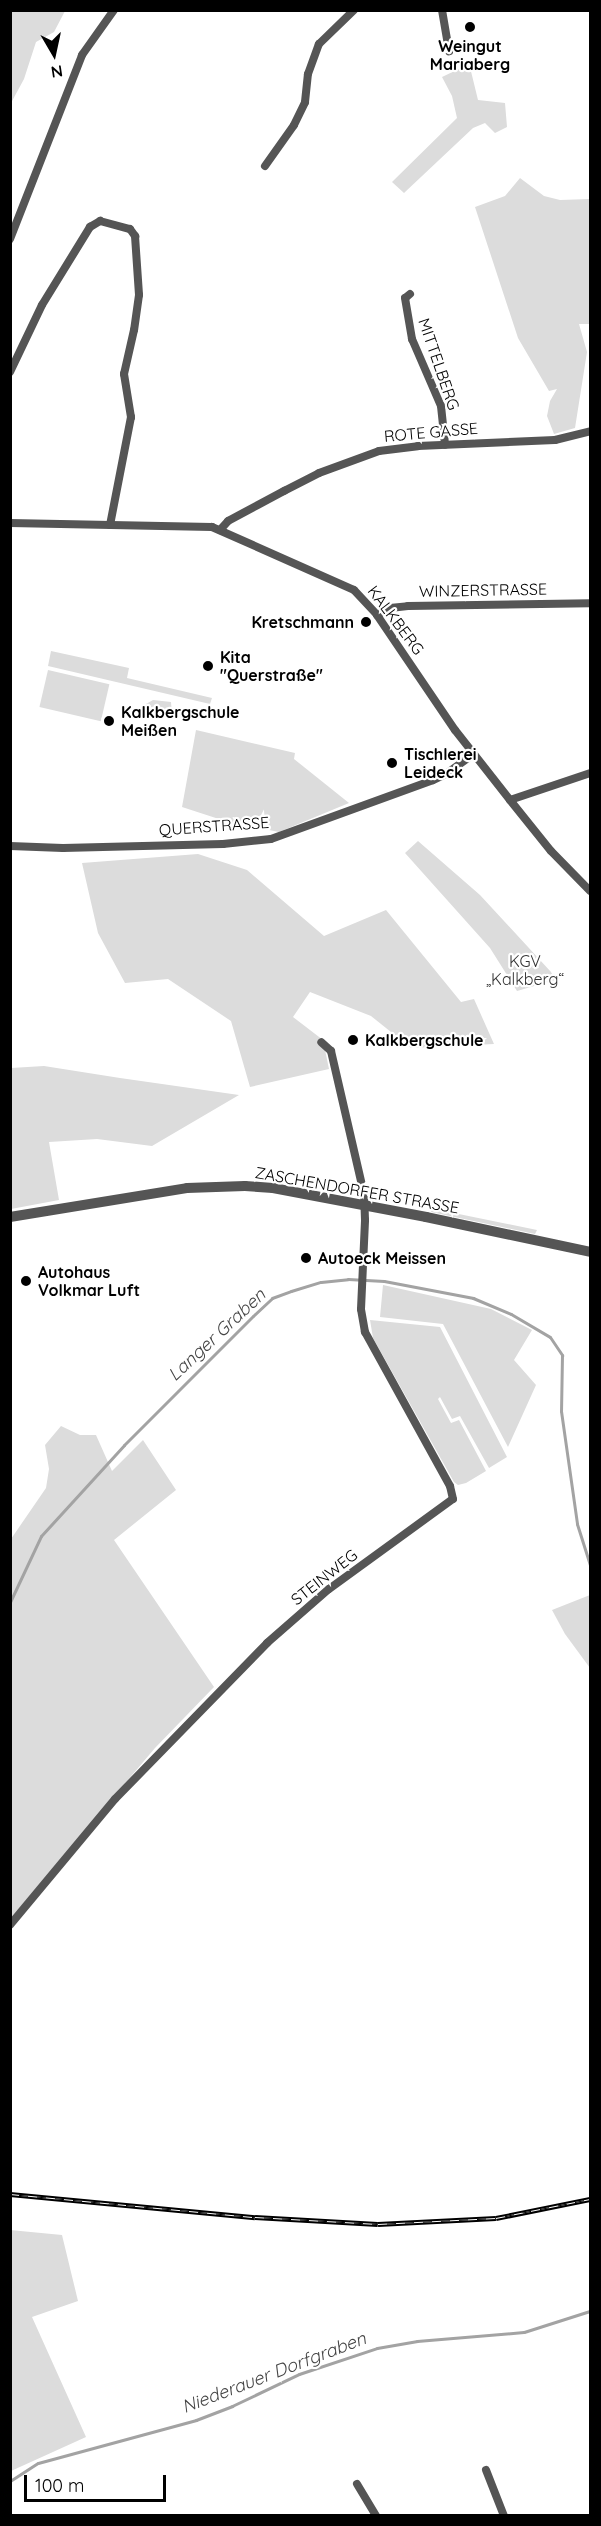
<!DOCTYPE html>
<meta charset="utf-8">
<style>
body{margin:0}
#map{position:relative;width:601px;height:2526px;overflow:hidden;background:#fff;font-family:Quicksand,sans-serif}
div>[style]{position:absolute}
.green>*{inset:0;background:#dcdcdc;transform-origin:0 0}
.stream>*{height:3px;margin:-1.5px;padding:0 1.5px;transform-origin:1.5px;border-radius:1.5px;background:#a3a3a3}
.minor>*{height:8px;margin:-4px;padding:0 4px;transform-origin:4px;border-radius:4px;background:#555}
.tertiary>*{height:10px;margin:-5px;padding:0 5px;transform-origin:5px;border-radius:5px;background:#555}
.rail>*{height:5px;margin-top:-2.5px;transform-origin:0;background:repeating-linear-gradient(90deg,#fff 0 9px,#000 0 18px);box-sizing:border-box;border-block:2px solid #000}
.dots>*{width:16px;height:16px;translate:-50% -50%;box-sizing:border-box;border:3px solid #fff;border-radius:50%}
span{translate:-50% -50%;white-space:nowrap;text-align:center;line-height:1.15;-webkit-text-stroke:4.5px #fff;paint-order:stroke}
.poi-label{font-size:16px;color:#000;font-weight:700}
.right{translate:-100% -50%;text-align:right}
.left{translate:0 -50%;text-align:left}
.street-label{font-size:16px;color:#000}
.park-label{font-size:16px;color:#333}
.water-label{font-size:18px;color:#444;font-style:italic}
.frame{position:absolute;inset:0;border:12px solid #000;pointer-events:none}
.north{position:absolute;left:24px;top:24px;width:60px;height:60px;-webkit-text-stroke:4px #fff;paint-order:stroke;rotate:171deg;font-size:16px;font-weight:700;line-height:24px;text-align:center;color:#000}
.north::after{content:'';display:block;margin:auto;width:21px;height:27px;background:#000;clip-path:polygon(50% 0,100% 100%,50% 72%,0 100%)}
.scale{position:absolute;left:24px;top:2475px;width:142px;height:27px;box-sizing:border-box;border:3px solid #000;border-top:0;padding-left:8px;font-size:18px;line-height:21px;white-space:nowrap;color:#000;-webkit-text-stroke:4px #fff;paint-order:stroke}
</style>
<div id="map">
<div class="green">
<i style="clip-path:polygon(11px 10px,65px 11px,54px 32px,36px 42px,24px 79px,11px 103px)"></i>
<i style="clip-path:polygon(468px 59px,478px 100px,505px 103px,507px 127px,495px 133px,485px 123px,473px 128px,404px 193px,392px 182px,457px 118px,452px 96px,442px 77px,465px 66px)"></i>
<i style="clip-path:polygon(520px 178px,544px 196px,560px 200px,590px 199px,590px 324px,579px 324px,587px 352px,575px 428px,554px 434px,547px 416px,550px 401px,557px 389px,549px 391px,518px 338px,475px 207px,505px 196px)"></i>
<i style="clip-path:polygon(51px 651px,129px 668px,127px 678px,212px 698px,210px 704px,48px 666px)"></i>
<i style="left:48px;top:670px;width:63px;height:38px;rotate:13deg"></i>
<i style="clip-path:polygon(153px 700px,171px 702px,172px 715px,167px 717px,146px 711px,146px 704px)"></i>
<i style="clip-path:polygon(196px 730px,295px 753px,294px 759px,349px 803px,279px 832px,225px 821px,182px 807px)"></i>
<i style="clip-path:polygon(418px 841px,480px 895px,551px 972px,555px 980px,517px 991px,490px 948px,405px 853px)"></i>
<i style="clip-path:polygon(198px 854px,247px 870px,324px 936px,386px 910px,461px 1002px,474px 999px,494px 1044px,411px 1048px,371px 1016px,310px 992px,293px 1017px,323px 1040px,329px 1069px,250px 1087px,231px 1021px,168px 979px,125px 983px,98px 933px,82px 863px)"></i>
<i style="clip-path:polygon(44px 1066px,120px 1078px,239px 1095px,152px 1146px,97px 1139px,49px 1142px,59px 1200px,11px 1209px,11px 1068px)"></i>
<i style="clip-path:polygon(432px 1209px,444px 1211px,537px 1230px,535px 1234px,431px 1212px)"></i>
<i style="clip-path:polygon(383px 1285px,491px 1309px,532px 1330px,514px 1360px,536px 1385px,508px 1447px,443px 1324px,380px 1317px)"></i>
<i style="clip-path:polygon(370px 1320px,440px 1327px,507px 1457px,489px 1468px,460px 1416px,452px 1419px,440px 1397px,438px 1399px,451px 1423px,459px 1420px,486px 1471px,466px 1483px,458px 1485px,454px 1482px,373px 1338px)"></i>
<i style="clip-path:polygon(61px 1426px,80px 1435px,96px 1435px,112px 1471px,143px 1440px,176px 1490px,114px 1540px,214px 1687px,155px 1748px,11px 1918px,11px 1539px,46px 1488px,49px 1469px,45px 1445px)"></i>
<i style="clip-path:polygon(590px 1595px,590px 1668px,565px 1634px,552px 1610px)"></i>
<i style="clip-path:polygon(10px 2230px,62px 2235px,78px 2301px,32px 2317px,86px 2437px,11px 2471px)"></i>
</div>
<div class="stream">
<i style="left:10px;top:1602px;width:73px;rotate:-64.8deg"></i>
<i style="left:41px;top:1536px;width:123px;rotate:-47.6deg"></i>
<i style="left:124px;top:1445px;width:182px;rotate:-45deg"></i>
<i style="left:253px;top:1316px;width:26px;rotate:-43deg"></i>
<i style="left:272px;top:1298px;width:20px;rotate:-20deg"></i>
<i style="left:291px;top:1291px;width:31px;rotate:-17deg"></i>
<i style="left:321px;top:1282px;width:27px;rotate:-6deg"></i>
<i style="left:348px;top:1279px;width:36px;rotate:3deg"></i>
<i style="left:384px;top:1281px;width:91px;rotate:10.8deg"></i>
<i style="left:473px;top:1298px;width:41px;rotate:22.8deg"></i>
<i style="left:511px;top:1314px;width:45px;rotate:30.5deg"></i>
<i style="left:550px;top:1337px;width:22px;rotate:56deg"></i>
<i style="left:562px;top:1355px;width:56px;rotate:91deg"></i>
<i style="left:561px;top:1411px;width:114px;rotate:81.9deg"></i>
<i style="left:577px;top:1524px;width:43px;rotate:72.4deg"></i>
<i style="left:10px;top:2481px;width:33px;rotate:-33deg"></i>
<i style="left:38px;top:2463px;width:164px;rotate:-15.2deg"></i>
<i style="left:196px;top:2420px;width:39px;rotate:-21deg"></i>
<i style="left:232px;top:2406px;width:74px;rotate:-25.5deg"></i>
<i style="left:299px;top:2374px;width:82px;rotate:-18.4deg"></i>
<i style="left:377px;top:2348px;width:41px;rotate:-9.9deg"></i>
<i style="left:417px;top:2341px;width:107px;rotate:-4.8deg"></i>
<i style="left:524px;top:2332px;width:69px;rotate:-17.7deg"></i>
</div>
<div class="minor">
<i style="left:442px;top:10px;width:42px;rotate:80.3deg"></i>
<i style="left:265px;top:166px;width:50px;rotate:-54.7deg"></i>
<i style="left:294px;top:125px;width:25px;rotate:-64deg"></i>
<i style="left:305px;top:102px;width:28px;rotate:-84deg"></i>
<i style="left:308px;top:74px;width:32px;rotate:-70deg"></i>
<i style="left:319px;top:44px;width:49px;rotate:-44.2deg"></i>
<i style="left:10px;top:239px;width:198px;rotate:-68.6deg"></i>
<i style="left:82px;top:55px;width:55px;rotate:-54.6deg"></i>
<i style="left:410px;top:294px;width:6px;rotate:141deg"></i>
<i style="left:405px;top:298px;width:42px;rotate:80.3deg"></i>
<i style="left:412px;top:339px;width:73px;rotate:66.6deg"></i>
<i style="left:441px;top:406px;width:39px;rotate:84deg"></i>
<i style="left:10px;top:372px;width:74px;rotate:-64.5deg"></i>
<i style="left:42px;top:305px;width:92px;rotate:-58.4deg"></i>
<i style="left:90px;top:227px;width:12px;rotate:-31deg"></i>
<i style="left:100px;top:221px;width:31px;rotate:15deg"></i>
<i style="left:130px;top:229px;width:9px;rotate:54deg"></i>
<i style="left:135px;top:236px;width:59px;rotate:86.1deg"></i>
<i style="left:139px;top:295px;width:35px;rotate:98deg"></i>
<i style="left:134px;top:330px;width:45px;rotate:102.8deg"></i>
<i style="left:124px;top:374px;width:44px;rotate:80.8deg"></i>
<i style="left:131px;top:417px;width:110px;rotate:101deg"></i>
<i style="left:10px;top:523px;width:202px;rotate:1.1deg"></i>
<i style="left:212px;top:527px;width:155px;rotate:23.9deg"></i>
<i style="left:354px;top:590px;width:34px;rotate:47deg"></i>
<i style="left:377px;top:615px;width:139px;rotate:55.9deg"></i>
<i style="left:455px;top:730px;width:89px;rotate:51.8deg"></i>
<i style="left:510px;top:800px;width:65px;rotate:51.2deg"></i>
<i style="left:551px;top:851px;width:56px;rotate:45.7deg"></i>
<i style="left:220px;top:530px;width:12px;rotate:-48deg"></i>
<i style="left:228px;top:521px;width:64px;rotate:-28.2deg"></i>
<i style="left:284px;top:491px;width:39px;rotate:-27deg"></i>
<i style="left:319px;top:473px;width:64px;rotate:-20.1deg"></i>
<i style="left:379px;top:451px;width:39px;rotate:-7deg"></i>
<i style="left:418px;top:446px;width:137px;rotate:-2.5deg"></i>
<i style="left:555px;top:440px;width:36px;rotate:-14deg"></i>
<i style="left:377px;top:615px;width:15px;rotate:-28deg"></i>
<i style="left:390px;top:608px;width:18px;rotate:-6deg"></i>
<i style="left:408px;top:606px;width:182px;rotate:-0.9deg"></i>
<i style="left:510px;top:800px;width:84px;rotate:-18.6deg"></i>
<i style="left:10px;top:846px;width:53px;rotate:2.2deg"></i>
<i style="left:63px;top:848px;width:160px;rotate:-1.4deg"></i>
<i style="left:223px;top:844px;width:48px;rotate:-5.9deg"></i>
<i style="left:271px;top:839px;width:172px;rotate:-20deg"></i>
<i style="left:433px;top:780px;width:14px;rotate:-25deg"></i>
<i style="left:446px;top:774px;width:34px;rotate:-36deg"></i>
<i style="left:10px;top:1925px;width:164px;rotate:-50.2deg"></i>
<i style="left:115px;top:1799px;width:218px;rotate:-45.7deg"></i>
<i style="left:267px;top:1643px;width:82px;rotate:-41.1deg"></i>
<i style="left:329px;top:1589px;width:153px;rotate:-36deg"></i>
<i style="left:453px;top:1499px;width:13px;rotate:-103deg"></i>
<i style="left:450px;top:1486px;width:176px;rotate:-118.9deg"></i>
<i style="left:365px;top:1332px;width:23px;rotate:-100deg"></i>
<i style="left:361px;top:1309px;width:89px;rotate:-87.4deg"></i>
<i style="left:365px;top:1220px;width:26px;rotate:-92deg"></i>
<i style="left:364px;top:1194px;width:147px;rotate:-103deg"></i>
<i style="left:331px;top:1051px;width:13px;rotate:-138deg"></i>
<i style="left:486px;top:2470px;width:49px;rotate:68.6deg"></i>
<i style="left:357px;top:2484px;width:37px;rotate:59deg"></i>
</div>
<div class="tertiary">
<i style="left:10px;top:1217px;width:179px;rotate:-9.3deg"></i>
<i style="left:187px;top:1188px;width:58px;rotate:-2deg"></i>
<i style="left:245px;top:1186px;width:28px;rotate:4deg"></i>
<i style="left:273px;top:1188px;width:156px;rotate:10.7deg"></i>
<i style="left:426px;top:1217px;width:168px;rotate:12deg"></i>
</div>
<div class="rail">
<i style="left:10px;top:2194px;width:246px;rotate:5.4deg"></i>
<i style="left:255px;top:2217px;width:123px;rotate:3.3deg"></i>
<i style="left:378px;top:2224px;width:118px;rotate:-2.9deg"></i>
<i style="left:496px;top:2218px;width:96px;rotate:-11.4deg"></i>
</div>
<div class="dots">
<i style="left:470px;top:27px;background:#000"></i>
<i style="left:366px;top:622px;background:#000"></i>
<i style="left:208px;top:666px;background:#000"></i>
<i style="left:109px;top:721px;background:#000"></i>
<i style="left:392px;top:763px;background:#000"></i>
<i style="left:353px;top:1040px;background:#000"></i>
<i style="left:306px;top:1258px;background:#000"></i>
<i style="left:26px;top:1281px;background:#000"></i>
</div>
<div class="poi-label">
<span style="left:470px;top:55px">Weingut<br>Mariaberg</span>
<span class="right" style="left:354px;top:622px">Kretschmann</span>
<span class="left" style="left:220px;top:666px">Kita<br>"Querstraße"</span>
<span class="left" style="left:121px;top:721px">Kalkbergschule<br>Meißen</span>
<span class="left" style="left:404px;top:763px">Tischlerei<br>Leideck</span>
<span class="left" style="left:365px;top:1040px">Kalkbergschule</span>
<span class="left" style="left:318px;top:1258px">Autoeck Meissen</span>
<span class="left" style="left:38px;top:1281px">Autohaus<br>Volkmar Luft</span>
</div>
<div class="street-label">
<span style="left:439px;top:364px;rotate:71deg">MITTELBERG</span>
<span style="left:431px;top:432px;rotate:-5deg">ROTE GASSE</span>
<span style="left:483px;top:590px;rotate:-1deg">WINZERSTRASSE</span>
<span style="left:396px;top:620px;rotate:53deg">KALKBERG</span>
<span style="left:214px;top:826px;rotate:-4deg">QUERSTRASSE</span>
<span style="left:357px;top:1190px;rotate:10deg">ZASCHENDORFER STRASSE</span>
<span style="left:324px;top:1577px;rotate:-38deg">STEINWEG</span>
</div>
<div class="park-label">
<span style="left:525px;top:970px">KGV<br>„Kalkberg“</span>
</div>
<div class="water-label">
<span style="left:217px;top:1335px;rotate:-43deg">Langer Graben</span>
<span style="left:274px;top:2373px;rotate:-21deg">Niederauer Dorfgraben</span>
</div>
<div class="frame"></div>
<div class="north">N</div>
<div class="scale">100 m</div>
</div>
